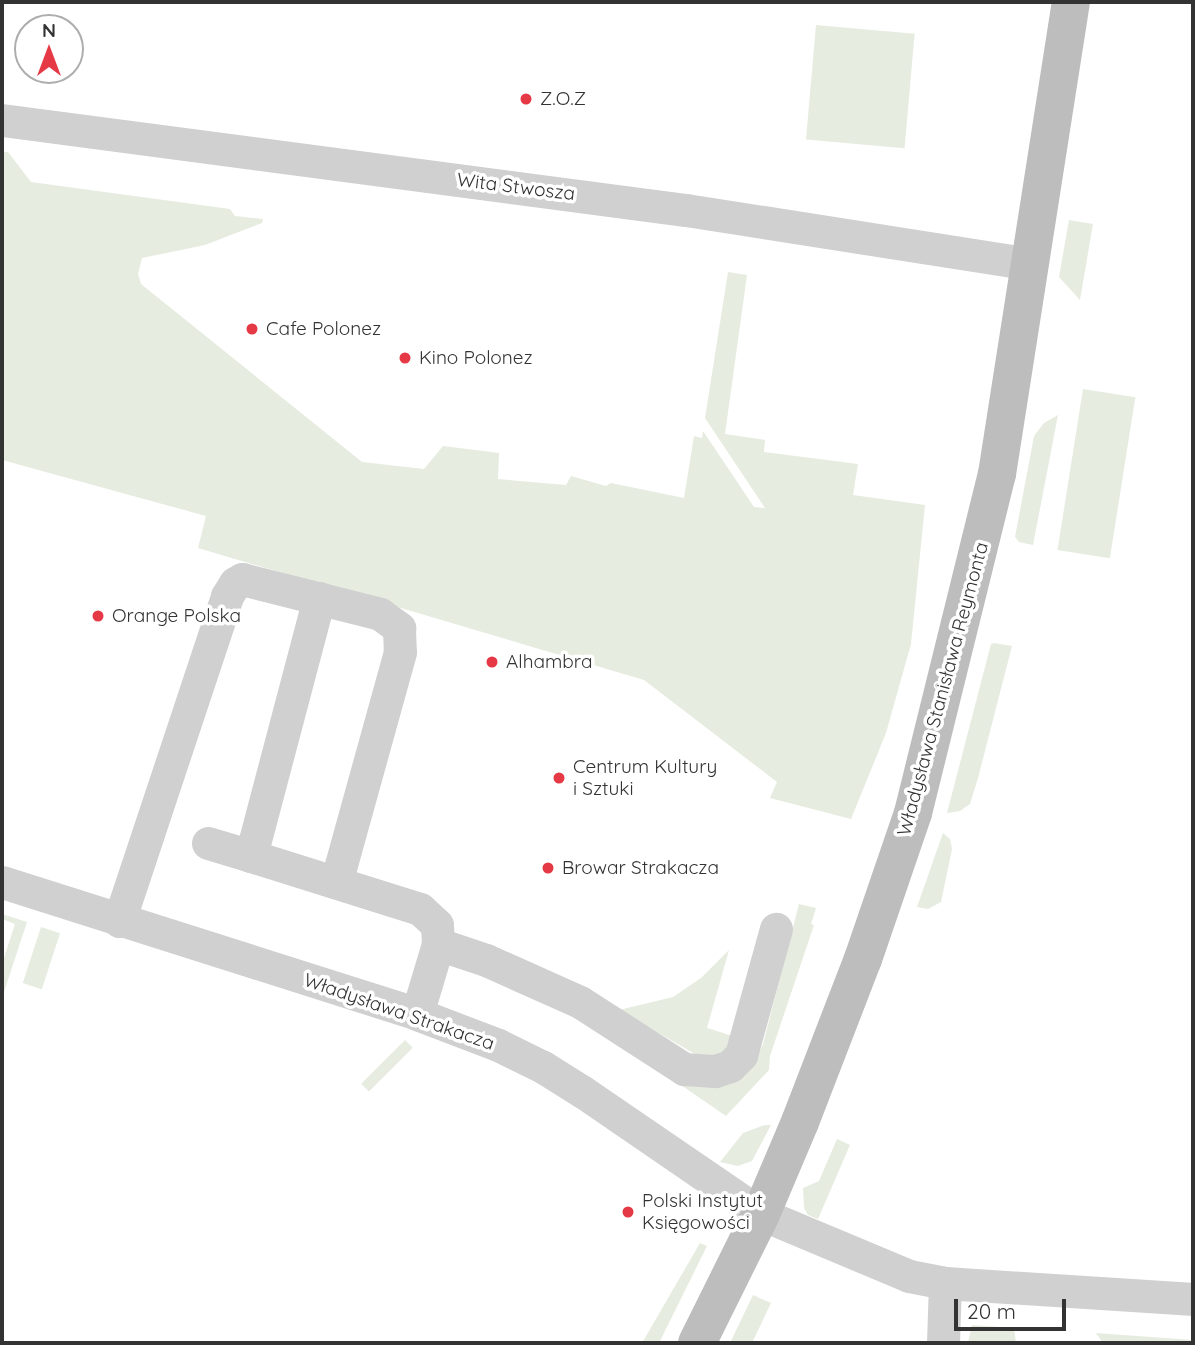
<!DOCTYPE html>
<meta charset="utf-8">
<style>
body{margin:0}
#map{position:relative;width:1195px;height:1345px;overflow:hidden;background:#fff;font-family:Quicksand,sans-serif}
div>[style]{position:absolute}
.green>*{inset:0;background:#e6ecdf;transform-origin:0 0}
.street>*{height:33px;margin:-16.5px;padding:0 16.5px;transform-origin:16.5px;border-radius:16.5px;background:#d0d0d0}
.secondary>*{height:38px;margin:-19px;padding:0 19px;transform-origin:19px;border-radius:19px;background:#bdbdbd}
.dots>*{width:19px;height:19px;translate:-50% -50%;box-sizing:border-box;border:4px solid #fff;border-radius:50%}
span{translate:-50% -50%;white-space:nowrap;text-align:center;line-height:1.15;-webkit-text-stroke:7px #fff;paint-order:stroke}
.poi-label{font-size:19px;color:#333}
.left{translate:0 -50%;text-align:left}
.street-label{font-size:19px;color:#333}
.frame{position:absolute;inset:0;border:4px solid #333;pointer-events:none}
.north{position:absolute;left:14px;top:14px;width:70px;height:70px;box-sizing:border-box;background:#fff;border:2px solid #adadad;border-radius:50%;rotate:0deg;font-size:19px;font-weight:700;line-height:28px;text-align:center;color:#333}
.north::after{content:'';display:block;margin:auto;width:24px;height:32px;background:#e63946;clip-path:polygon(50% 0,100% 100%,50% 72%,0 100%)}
.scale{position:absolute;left:954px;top:1299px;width:112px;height:32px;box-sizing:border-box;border:4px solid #333;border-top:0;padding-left:9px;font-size:21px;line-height:24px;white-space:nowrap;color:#333;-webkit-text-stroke:5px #fff;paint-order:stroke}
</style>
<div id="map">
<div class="green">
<i style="left:816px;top:25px;width:99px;height:115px;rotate:5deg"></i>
<i style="clip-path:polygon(2px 152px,8px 152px,31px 182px,230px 209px,235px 216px,263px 219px,262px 223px,205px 245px,142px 258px,138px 274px,141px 284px,362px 462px,424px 469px,443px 446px,499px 453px,498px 479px,566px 485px,571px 476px,606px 486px,611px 483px,684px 498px,694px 436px,702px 438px,703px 431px,754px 507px,765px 508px,705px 418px,728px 272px,747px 275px,725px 434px,765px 440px,764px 452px,858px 464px,853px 495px,925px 505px,911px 644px,886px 733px,851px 819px,770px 798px,777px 782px,644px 680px,198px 548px,206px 516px,2px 460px)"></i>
<i style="clip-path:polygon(1069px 220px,1093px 224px,1080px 300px,1059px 277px)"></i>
<i style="left:1083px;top:389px;width:53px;height:163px;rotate:9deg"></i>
<i style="clip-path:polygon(1058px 415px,1033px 545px,1019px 542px,1015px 537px,1034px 436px,1044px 423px)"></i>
<i style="clip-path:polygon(994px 643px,1012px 646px,978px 778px,970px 804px,960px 811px,947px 813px,991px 644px)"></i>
<i style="clip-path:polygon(943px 833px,950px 839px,952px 849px,941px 902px,928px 909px,917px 907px)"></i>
<i style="clip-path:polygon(799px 904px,816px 908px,811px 924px,814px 925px,770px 1056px,769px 1070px,726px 1116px,678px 1083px,713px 1087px,752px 1066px,763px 1044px)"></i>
<i style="clip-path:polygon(2px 914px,27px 922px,2px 998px,2px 964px,15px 924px,2px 919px)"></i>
<i style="left:41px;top:927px;width:20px;height:59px;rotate:18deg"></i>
<i style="clip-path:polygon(729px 950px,707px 1028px,733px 1036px,729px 1048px,711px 1057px,700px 1057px,619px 1010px,673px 997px,701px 978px)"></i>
<i style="left:405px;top:1040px;width:11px;height:62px;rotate:45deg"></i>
<i style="clip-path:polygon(765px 1125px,771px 1125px,752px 1161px,738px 1166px,720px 1162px,743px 1133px)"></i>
<i style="clip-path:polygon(837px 1139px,850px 1145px,818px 1219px,808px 1215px,804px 1208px,803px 1188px,819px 1181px)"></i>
<i style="clip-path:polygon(700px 1243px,707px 1246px,659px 1343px,642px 1343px)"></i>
<i style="clip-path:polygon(753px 1295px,771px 1303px,752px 1343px,730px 1343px)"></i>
<i style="clip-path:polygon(972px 1325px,1014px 1328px,1016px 1343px,968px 1343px)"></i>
<i style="clip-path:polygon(1096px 1333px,1193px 1340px,1193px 1343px,1103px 1343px)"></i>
</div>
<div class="street">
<i style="left:2px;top:120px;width:690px;rotate:7.5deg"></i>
<i style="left:686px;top:210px;width:348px;rotate:8.9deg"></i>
<i style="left:319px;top:598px;width:267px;rotate:104.8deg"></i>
<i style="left:251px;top:856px;width:177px;rotate:17.4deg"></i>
<i style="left:420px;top:909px;width:23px;rotate:43deg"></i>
<i style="left:437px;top:925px;width:19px;rotate:87deg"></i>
<i style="left:208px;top:843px;width:45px;rotate:16.8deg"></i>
<i style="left:2px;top:882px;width:435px;rotate:17.6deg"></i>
<i style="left:417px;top:1014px;width:87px;rotate:20.9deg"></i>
<i style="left:498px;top:1045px;width:50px;rotate:26.1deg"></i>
<i style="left:543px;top:1067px;width:47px;rotate:32deg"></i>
<i style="left:583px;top:1092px;width:216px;rotate:34.4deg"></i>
<i style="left:761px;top:1214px;width:160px;rotate:22.7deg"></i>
<i style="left:909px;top:1276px;width:37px;rotate:11deg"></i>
<i style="left:945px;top:1283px;width:249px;rotate:3.7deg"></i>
<i style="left:119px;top:921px;width:342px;rotate:-71.6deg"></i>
<i style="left:227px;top:596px;width:15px;rotate:-58deg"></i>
<i style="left:235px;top:583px;width:8px;rotate:-30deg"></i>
<i style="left:242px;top:579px;width:142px;rotate:14.2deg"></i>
<i style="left:380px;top:614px;width:24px;rotate:36deg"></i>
<i style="left:399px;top:628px;width:24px;rotate:88deg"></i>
<i style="left:400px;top:652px;width:239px;rotate:105.5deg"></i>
<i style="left:417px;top:1014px;width:73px;rotate:-73.3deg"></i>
<i style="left:438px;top:944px;width:51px;rotate:18.4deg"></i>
<i style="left:486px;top:960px;width:103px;rotate:24.1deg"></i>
<i style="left:580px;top:1002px;width:124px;rotate:32.8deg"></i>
<i style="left:684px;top:1069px;width:31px;rotate:4deg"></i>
<i style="left:715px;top:1071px;width:16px;rotate:-18deg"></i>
<i style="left:730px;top:1066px;width:16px;rotate:-45deg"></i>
<i style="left:741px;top:1055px;width:131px;rotate:-74.5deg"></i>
<i style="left:943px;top:1343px;width:60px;rotate:-88.1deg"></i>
</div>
<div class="secondary">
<i style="left:697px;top:1343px;width:144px;rotate:-63.6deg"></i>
<i style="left:761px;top:1214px;width:100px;rotate:-67deg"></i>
<i style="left:800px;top:1122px;width:175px;rotate:-68.9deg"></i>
<i style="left:863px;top:959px;width:154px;rotate:-71.1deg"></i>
<i style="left:913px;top:813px;width:349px;rotate:-76.1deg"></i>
<i style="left:997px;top:474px;width:478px;rotate:-81.1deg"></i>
</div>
<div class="dots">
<i style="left:526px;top:99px;background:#e63946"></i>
<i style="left:252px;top:329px;background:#e63946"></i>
<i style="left:405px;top:358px;background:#e63946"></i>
<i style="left:98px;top:616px;background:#e63946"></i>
<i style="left:492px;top:662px;background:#e63946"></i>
<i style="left:559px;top:778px;background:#e63946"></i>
<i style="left:548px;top:868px;background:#e63946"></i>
<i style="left:628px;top:1212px;background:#e63946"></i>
</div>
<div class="poi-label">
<span class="left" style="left:540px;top:99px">Z.O.Z</span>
<span class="left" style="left:266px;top:329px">Cafe Polonez</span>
<span class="left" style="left:419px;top:358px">Kino Polonez</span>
<span class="left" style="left:112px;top:616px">Orange Polska</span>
<span class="left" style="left:506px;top:662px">Alhambra</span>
<span class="left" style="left:573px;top:778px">Centrum Kultury<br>i Sztuki</span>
<span class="left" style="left:562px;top:868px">Browar Strakacza</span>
<span class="left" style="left:642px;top:1212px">Polski Instytut<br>Księgowości</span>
</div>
<div class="street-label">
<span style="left:516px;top:187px;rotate:7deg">Wita Stwosza</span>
<span style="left:943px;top:689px;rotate:-75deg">Władysława Stanisława Reymonta</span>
<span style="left:399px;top:1012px;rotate:19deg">Władysława Strakacza</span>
</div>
<div class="frame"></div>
<div class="north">N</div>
<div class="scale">20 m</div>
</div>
